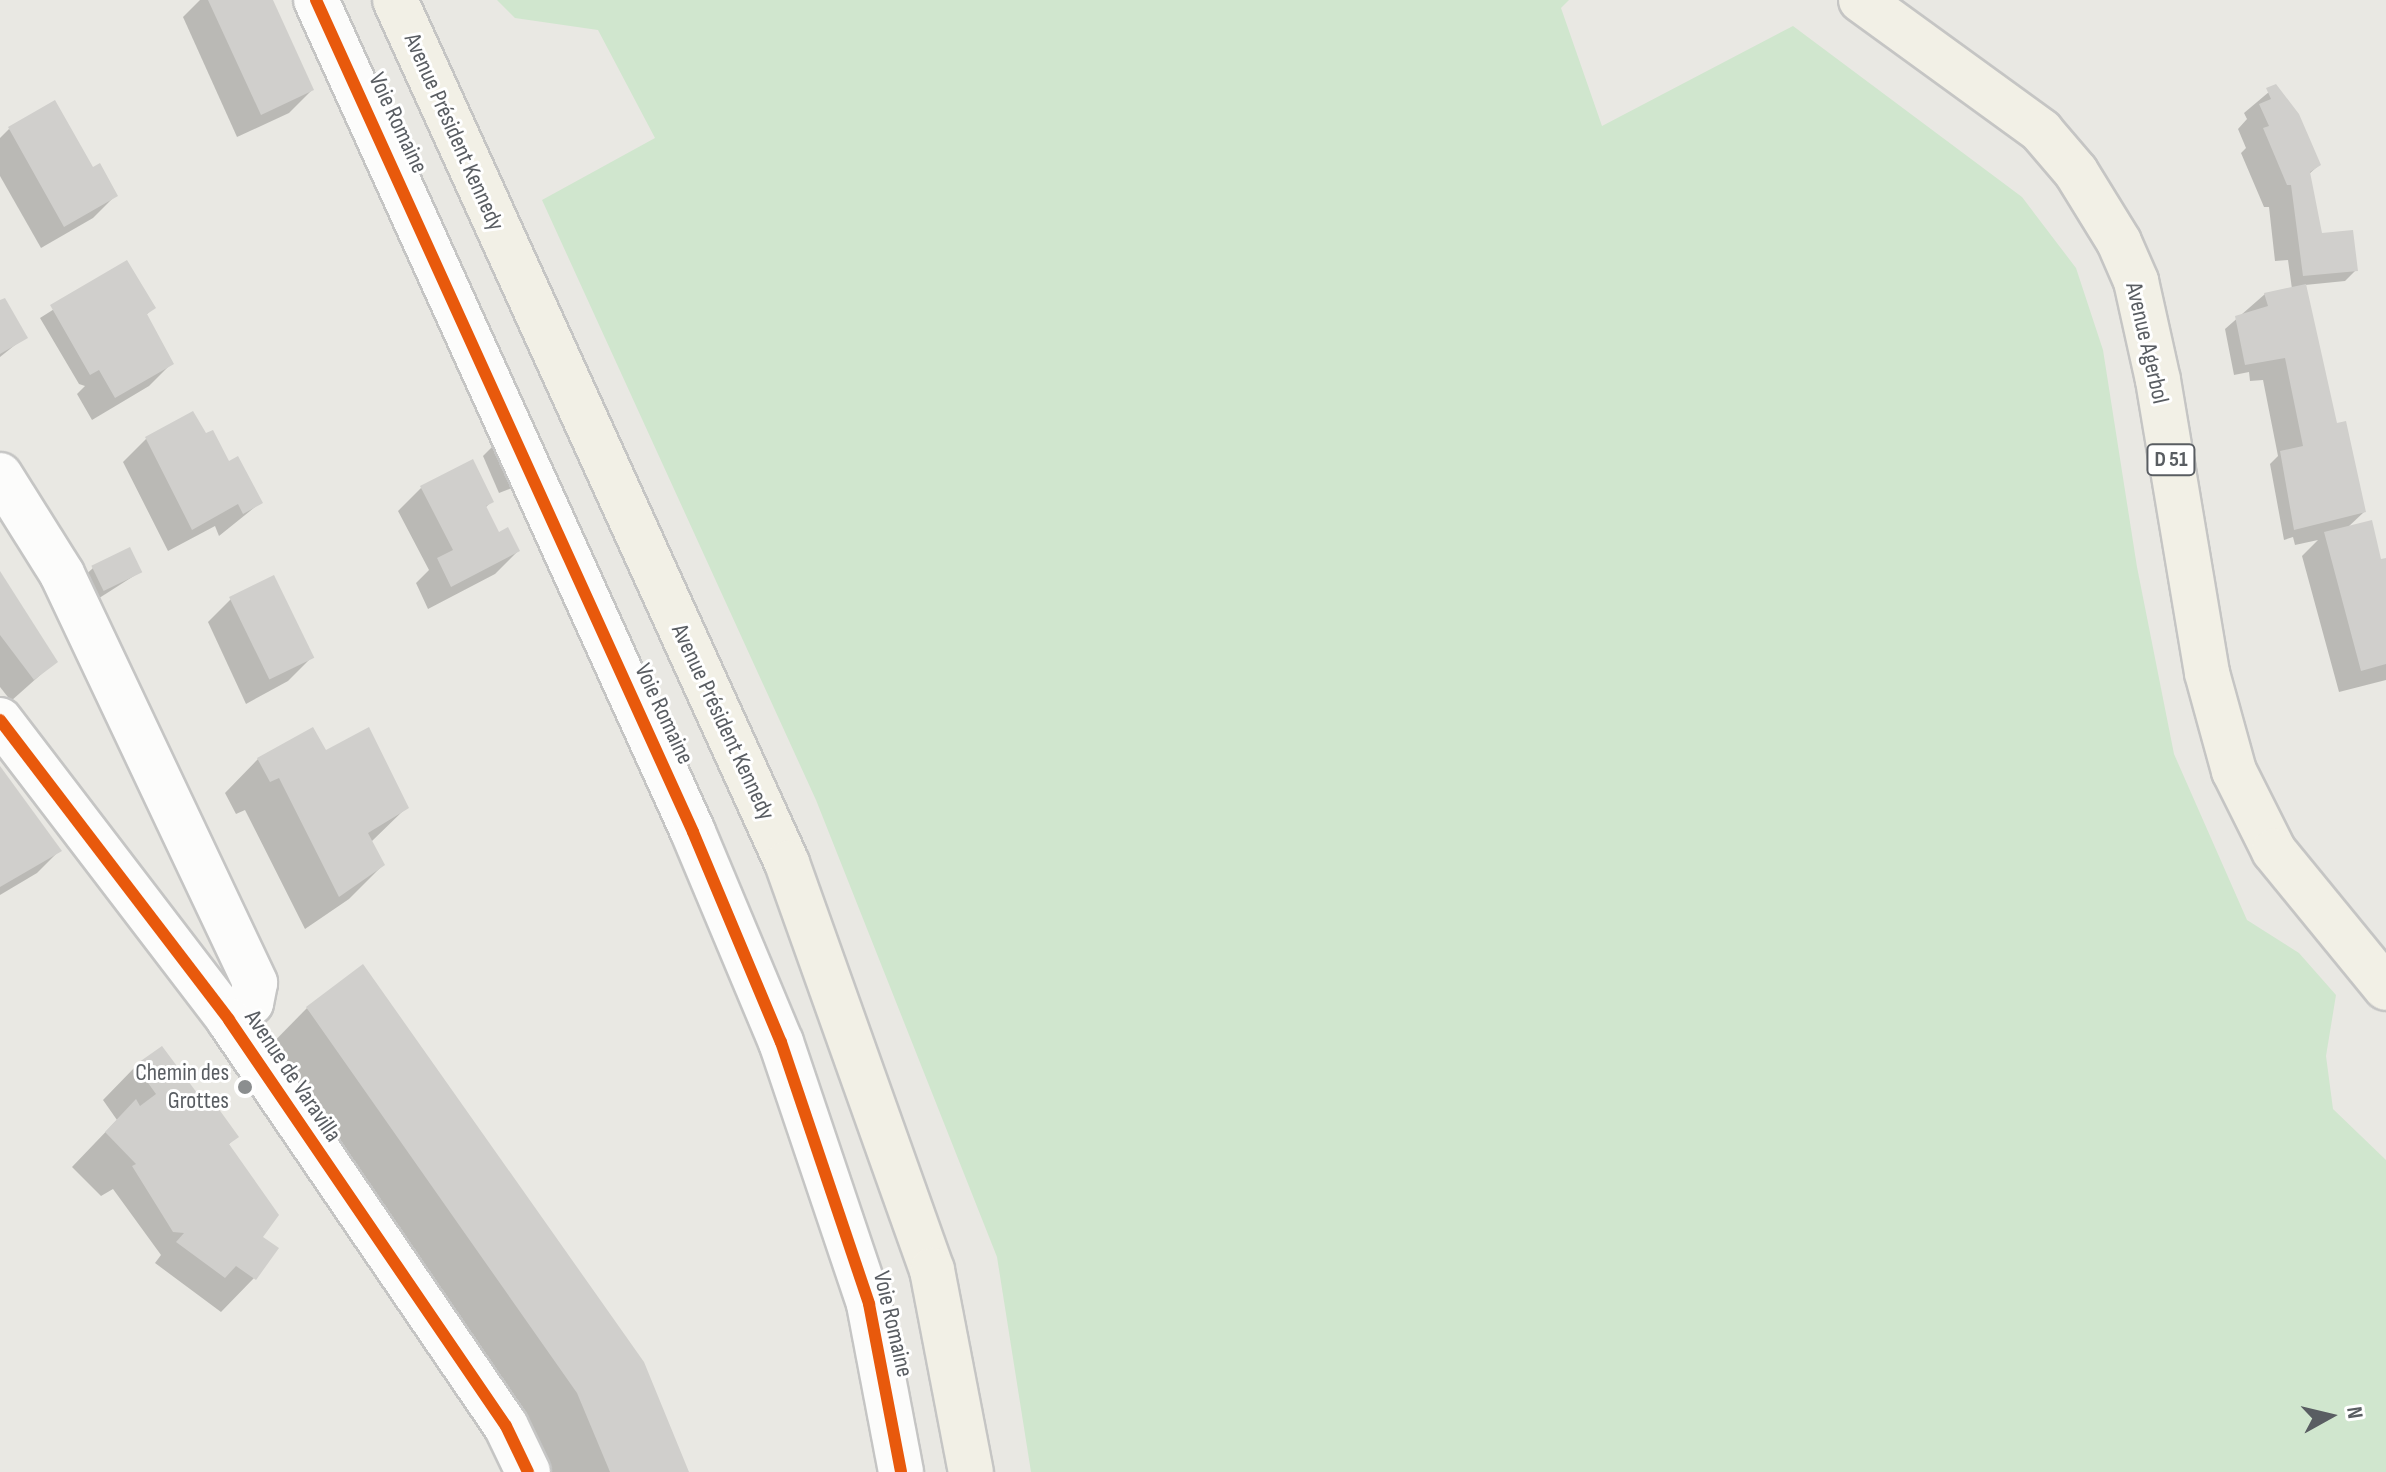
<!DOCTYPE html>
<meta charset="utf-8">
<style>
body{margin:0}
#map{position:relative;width:2386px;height:1472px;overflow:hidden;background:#e9e8e3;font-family:"Sofia Sans Condensed",sans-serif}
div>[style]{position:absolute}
.green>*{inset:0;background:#d0e6ce}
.shadow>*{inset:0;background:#0003}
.building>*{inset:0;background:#d0cfcc;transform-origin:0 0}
.roads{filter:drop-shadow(2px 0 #c5c5c4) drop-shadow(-2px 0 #c5c5c4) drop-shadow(0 2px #c5c5c4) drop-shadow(0 -2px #c5c5c4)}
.minor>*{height:44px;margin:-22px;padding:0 22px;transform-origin:22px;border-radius:22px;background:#fcfcfb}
.tertiary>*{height:44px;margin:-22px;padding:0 22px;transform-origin:22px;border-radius:22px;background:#fcfcfb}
.primary>*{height:44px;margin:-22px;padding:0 22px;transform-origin:22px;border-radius:22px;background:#f2f0e6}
.cycleway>*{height:12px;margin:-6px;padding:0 6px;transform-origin:6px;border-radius:6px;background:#e8590c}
.dots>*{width:22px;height:22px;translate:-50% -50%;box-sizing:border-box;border:4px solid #fff;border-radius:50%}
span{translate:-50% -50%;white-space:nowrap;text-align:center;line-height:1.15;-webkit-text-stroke:6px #fff;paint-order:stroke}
.shield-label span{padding:2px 6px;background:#fff;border:2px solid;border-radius:6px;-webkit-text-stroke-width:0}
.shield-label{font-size:22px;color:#595d62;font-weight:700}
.street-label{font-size:24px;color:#595d62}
.poi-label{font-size:24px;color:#595d62}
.right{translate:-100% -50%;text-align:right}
.north{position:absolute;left:2290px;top:1376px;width:80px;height:80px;-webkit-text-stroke:6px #fff;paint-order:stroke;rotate:82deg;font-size:22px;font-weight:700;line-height:32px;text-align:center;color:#595d62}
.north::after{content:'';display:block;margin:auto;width:28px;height:36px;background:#595d62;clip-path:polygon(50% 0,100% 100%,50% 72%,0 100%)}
</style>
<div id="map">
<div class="green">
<i style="clip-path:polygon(497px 0,1569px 0,1561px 8px,1602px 126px,1793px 26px,2022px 197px,2076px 268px,2103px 350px,2137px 567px,2174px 754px,2247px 920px,2299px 953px,2336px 995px,2326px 1056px,2333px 1109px,2386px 1160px,2386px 1472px,1031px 1472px,997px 1257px,816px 800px,542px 200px,655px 138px,598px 30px,515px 18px)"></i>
</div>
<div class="shadow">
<i style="clip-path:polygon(200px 0,271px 0,312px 90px,289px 113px,237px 137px,183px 17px)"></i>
<i style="clip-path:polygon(2276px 86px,2319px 165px,2308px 175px,2321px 235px,2356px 270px,2345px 281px,2305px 285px,2335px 425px,2364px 512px,2347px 528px,2379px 562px,2386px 560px,2386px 680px,2339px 692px,2302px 556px,2318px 540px,2295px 545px,2293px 537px,2284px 540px,2270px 464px,2278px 456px,2263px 380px,2250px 381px,2249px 372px,2234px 375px,2225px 329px,2265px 294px,2292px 289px,2288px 260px,2275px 261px,2269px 207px,2264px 207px,2241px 153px,2246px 148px,2238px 129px,2247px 119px,2244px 113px)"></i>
<i style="clip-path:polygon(9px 129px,93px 170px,116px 195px,93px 218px,41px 248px,0 176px,0 138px)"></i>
<i style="clip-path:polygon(127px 263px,154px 307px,145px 316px,172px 363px,149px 386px,92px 420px,77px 394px,85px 386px,79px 384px,40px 318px)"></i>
<i style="clip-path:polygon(0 303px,25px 337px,0 357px)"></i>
<i style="clip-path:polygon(205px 436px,260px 503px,219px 536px,215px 526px,168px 551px,123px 462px,146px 439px)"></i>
<i style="clip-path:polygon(494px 445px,528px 482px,499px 493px,483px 456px)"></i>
<i style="clip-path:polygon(421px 488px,492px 501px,485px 508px,498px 535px,518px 551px,495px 574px,428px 609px,416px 583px,429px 570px,398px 511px)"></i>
<i style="clip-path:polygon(93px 568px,140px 572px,93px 602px,81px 579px)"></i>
<i style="clip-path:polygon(0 575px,56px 661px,11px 701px,0 687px)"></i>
<i style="clip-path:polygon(231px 599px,311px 658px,288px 681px,246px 704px,208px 622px)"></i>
<i style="clip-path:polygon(325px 753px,406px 808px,371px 842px,383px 865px,349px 899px,305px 929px,245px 810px,236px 814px,225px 793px,258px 759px)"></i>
<i style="clip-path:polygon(0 769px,60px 850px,37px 873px,0 895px)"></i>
<i style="clip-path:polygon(307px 1008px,686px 1472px,531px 1472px,251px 1065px)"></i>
<i style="clip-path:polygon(136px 1066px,236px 1137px,228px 1145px,260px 1237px,254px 1278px,221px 1312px,155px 1263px,161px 1255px,113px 1189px,101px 1196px,72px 1167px,117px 1120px,103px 1100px)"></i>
</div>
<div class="building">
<i style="clip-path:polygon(208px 0,273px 0,314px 90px,261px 115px)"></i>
<i style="clip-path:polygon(2276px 84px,2299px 114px,2321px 165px,2310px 172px,2322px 233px,2353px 230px,2358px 271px,2303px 276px,2291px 185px,2287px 185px,2263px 128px,2269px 126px,2259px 104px,2271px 99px,2266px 88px)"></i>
<i style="clip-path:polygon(55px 100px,93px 167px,100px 163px,118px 196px,64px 227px,8px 127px)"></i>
<i style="clip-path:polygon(127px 260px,156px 308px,147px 314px,174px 364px,115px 398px,99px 370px,90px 375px,50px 305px)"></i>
<i style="clip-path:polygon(2306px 284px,2337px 423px,2346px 421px,2366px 512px,2294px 530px,2280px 451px,2303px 446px,2285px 358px,2245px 365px,2235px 316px,2268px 306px,2264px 293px)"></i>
<i style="clip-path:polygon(5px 298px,28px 338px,0 354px,0 300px)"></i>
<i style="clip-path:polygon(193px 411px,206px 433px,213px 430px,229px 461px,238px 456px,263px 503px,243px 514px,238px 504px,192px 530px,145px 437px)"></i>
<i style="clip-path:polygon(473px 459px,494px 502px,486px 506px,499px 532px,508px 527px,520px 551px,451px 587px,437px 558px,453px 550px,420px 486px)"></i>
<i style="clip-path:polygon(2372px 520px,2381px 559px,2386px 558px,2386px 664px,2361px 671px,2324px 532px)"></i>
<i style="left:130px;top:547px;width:28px;height:43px;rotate:64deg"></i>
<i style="clip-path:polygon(0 571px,58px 662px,34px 680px,0 635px)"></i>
<i style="left:274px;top:575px;width:92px;height:50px;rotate:64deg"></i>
<i style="clip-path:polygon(313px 727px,326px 750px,369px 727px,409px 808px,368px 833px,385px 865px,339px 897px,279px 778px,270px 782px,257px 758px)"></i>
<i style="clip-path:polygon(0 766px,62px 851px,0 887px)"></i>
<i style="clip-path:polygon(363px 964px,644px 1362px,689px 1472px,610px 1472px,577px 1393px,306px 1007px)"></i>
<i style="clip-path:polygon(162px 1046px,206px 1105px,213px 1101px,239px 1137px,229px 1144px,279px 1215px,263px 1237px,279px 1248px,256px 1280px,236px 1266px,225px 1278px,176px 1242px,184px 1233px,173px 1232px,132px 1166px,136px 1164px,105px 1132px,136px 1099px,140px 1106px,156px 1094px,135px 1065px)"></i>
</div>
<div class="roads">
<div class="minor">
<i style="left:316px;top:0;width:913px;rotate:65.62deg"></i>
<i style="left:693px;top:832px;width:228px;rotate:67.3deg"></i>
<i style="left:781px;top:1042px;width:276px;rotate:71.4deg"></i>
<i style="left:869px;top:1304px;width:171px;rotate:79.2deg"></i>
<i style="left:0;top:475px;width:117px;rotate:57.9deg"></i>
<i style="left:62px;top:574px;width:452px;rotate:64.7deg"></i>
<i style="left:255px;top:983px;width:20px;rotate:101deg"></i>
<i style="left:251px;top:1003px;width:28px;rotate:142deg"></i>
</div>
<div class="tertiary">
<i style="left:0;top:720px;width:377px;rotate:52.6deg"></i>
<i style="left:229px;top:1020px;width:491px;rotate:55.7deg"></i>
<i style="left:506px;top:1426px;width:51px;rotate:64.4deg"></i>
</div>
<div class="primary">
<i style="left:395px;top:0;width:948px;rotate:65.57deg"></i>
<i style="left:787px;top:863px;width:432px;rotate:70.4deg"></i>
<i style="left:932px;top:1270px;width:206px;rotate:79.1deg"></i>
<i style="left:1861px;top:0;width:223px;rotate:36deg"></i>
<i style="left:2041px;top:131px;width:54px;rotate:49.5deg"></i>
<i style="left:2076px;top:172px;width:82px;rotate:58.4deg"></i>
<i style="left:2119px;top:242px;width:43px;rotate:66.4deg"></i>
<i style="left:2136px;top:281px;width:101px;rotate:77.5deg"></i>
<i style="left:2158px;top:380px;width:297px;rotate:80.5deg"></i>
<i style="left:2207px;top:673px;width:102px;rotate:74.6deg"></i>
<i style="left:2234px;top:771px;width:89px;rotate:63.4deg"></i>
<i style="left:2274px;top:851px;width:177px;rotate:50.7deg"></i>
</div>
</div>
<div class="cycleway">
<i style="left:316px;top:0;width:913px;rotate:65.62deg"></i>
<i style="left:693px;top:832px;width:228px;rotate:67.3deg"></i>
<i style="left:781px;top:1042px;width:276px;rotate:71.4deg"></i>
<i style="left:869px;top:1304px;width:171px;rotate:79.2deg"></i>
<i style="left:0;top:720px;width:377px;rotate:52.6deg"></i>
<i style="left:229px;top:1020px;width:491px;rotate:55.7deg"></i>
<i style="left:506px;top:1426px;width:51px;rotate:64.4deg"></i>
</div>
<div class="dots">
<i style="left:245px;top:1087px;background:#8b8e8f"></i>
</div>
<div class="shield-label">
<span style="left:2171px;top:460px">D 51</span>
</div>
<div class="street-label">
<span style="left:398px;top:123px;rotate:65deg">Voie Romaine</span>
<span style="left:454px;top:132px;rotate:66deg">Avenue Président Kennedy</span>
<span style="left:2147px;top:343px;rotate:77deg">Avenue Agerbol</span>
<span style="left:664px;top:714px;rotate:65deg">Voie Romaine</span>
<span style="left:723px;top:722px;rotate:65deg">Avenue Président Kennedy</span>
<span style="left:293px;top:1076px;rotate:56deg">Avenue de Varavilla</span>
<span style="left:893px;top:1324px;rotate:77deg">Voie Romaine</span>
</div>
<div class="poi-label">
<span class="right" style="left:229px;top:1087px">Chemin des<br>Grottes</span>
</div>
<div class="north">N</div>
</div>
